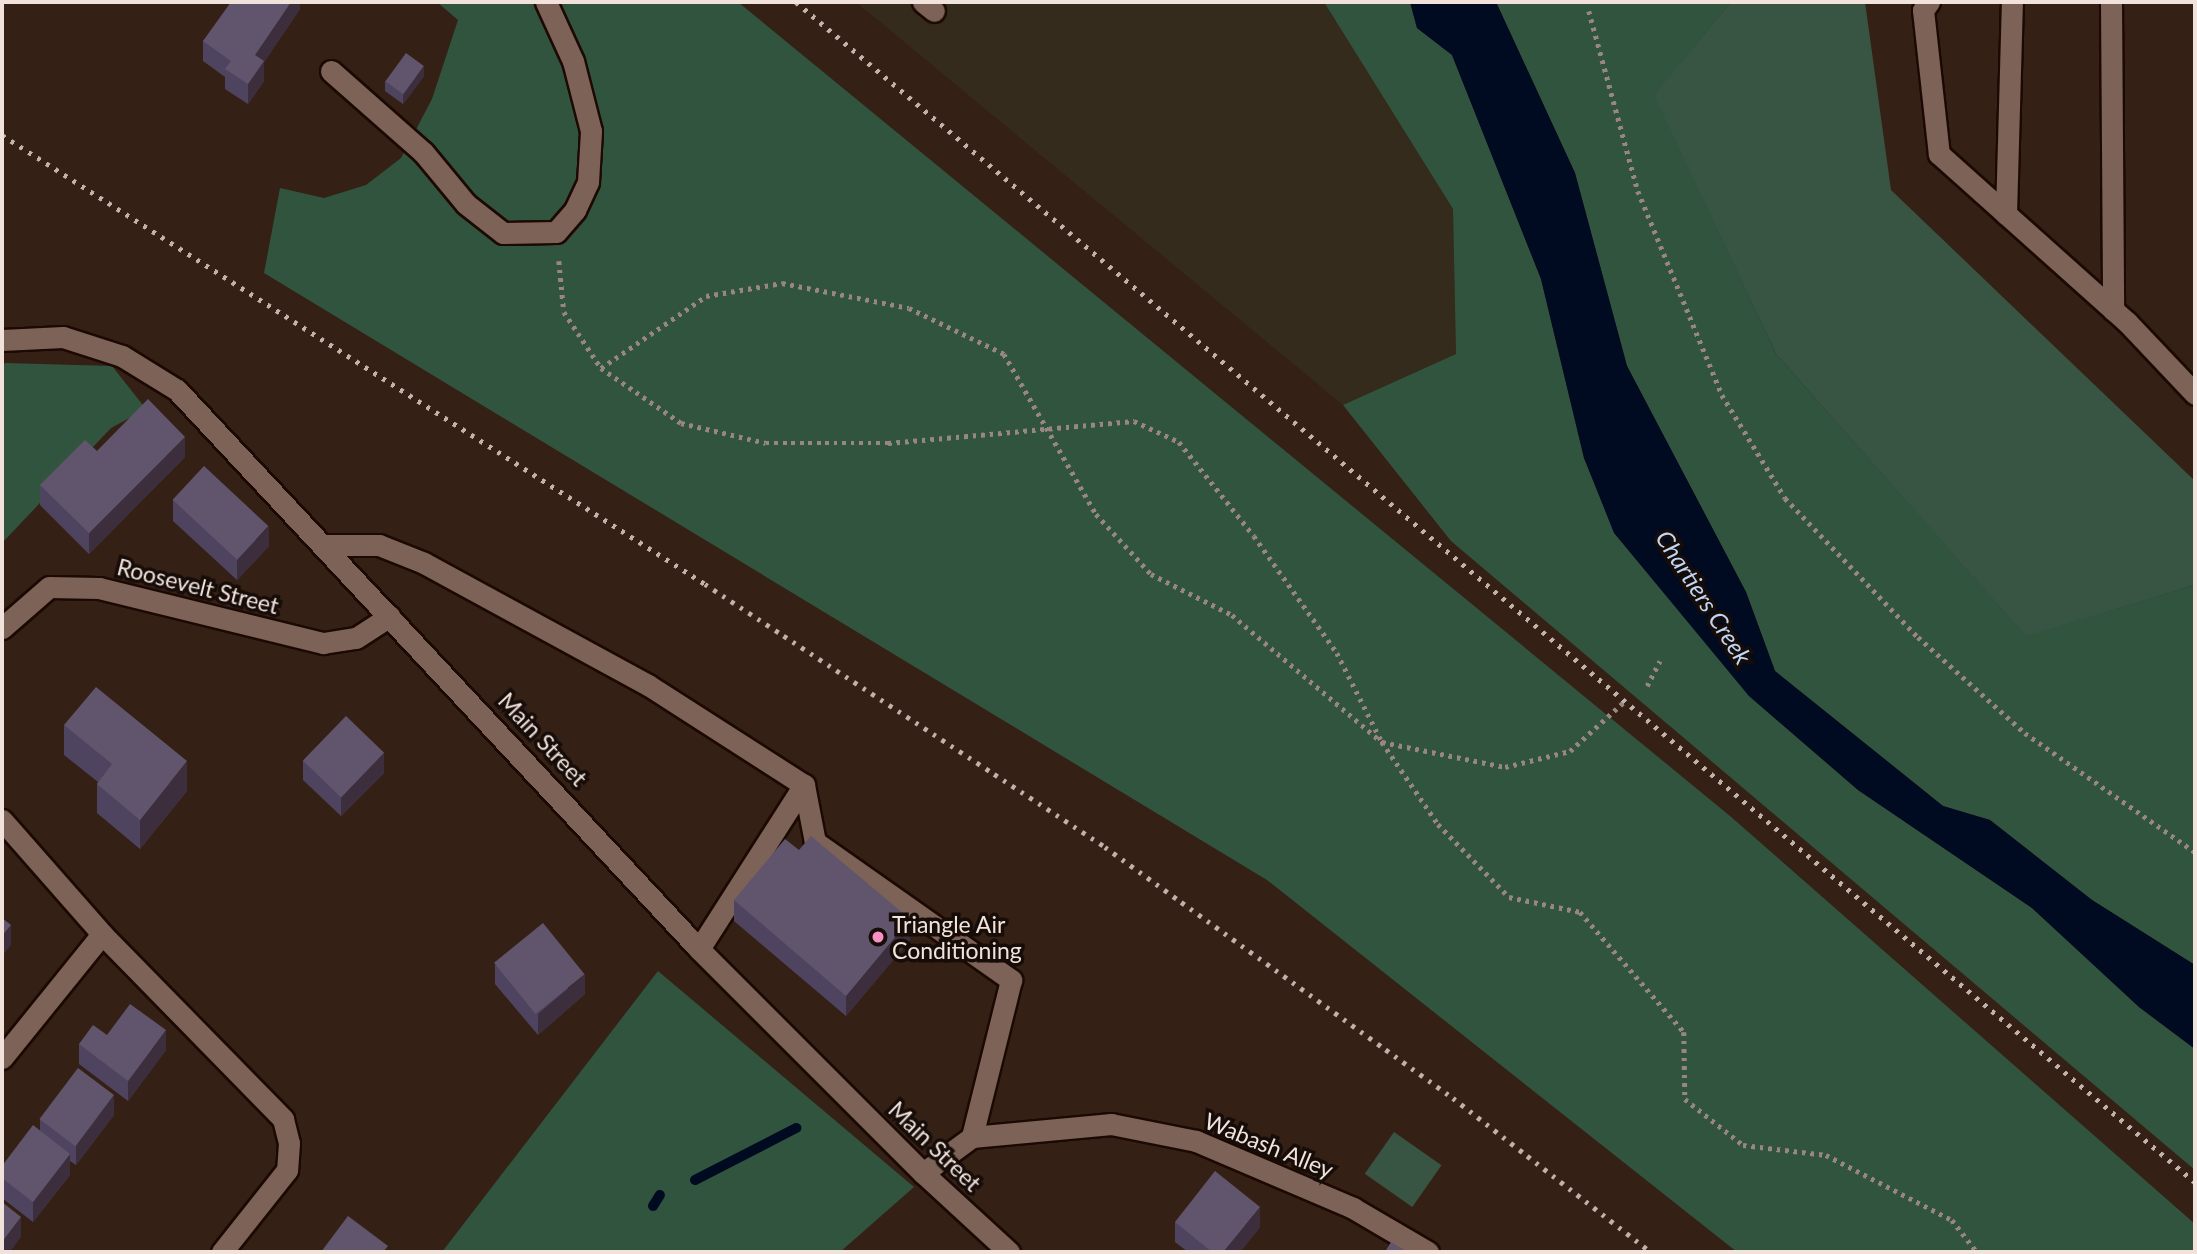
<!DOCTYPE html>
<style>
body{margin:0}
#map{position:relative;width:2197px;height:1254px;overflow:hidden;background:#352016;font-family:Lato,sans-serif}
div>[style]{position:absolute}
.industrial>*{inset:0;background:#352b1c}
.green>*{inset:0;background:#385443;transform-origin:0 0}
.forest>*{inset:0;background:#31543f}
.water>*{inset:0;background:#000a20}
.stream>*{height:10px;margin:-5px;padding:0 5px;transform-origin:5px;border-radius:5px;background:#000a20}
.path>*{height:4.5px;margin-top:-2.25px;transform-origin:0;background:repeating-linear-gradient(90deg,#99877f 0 3.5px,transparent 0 8.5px)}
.roads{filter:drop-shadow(2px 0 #1c0903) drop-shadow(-2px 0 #1c0903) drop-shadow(0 2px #1c0903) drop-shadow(0 -2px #1c0903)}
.lane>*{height:21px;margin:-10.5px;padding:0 10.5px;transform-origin:10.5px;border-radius:10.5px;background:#7c6257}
.street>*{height:21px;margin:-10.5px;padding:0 10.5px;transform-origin:10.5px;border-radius:10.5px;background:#7c6257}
.secondary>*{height:21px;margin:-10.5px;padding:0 10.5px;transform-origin:10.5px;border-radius:10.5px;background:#7c6257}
.rail>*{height:5px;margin-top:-2.5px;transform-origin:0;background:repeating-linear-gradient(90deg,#c2b2ab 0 3.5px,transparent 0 10.5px)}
.wall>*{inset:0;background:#4f4460}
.shaded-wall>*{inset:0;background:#3d2e3d}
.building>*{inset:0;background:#61556e;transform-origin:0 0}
.dots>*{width:19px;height:19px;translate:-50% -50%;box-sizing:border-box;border:4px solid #160c08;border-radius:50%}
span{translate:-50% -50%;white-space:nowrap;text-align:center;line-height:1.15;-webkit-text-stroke:7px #160c08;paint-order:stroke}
.street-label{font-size:23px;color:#f1e2dc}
.poi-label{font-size:23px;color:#f1e2dc}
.left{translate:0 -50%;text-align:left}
.water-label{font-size:24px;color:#c0d6f6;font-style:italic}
.frame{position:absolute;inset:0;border:4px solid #f1e2dc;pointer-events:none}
</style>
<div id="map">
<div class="industrial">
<i style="clip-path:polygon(856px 2px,1324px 2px,1453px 209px,1456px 354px,1343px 405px)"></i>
</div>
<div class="green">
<i style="clip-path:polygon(1731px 2px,1865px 2px,1891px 190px,2195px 481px,2195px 585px,2026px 637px,1776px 354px,1653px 95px)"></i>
<i style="left:1394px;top:1132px;width:58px;height:51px;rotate:35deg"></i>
</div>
<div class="forest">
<i style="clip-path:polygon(437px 2px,738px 2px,1730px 816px,2195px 1224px,2195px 1252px,1737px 1252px,1267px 880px,264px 273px,280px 188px,324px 198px,366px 185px,401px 158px,432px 99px,458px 20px)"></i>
<i style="clip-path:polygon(1324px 2px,1410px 2px,1417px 28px,1452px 55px,1541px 279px,1584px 458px,1615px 533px,1749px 696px,1858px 790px,2032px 908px,2139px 1007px,2195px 1049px,2195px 1170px,1451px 541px,1343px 405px,1456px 354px,1453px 209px)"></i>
<i style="clip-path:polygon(1496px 2px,1731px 2px,1654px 95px,1776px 354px,2026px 636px,2195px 585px,2195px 965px,2092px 900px,1990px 820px,1943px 806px,1775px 671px,1746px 592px,1627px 366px,1575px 173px)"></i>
<i style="clip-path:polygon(5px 363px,112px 366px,146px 409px,111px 428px,2px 543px,2px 367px)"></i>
<i style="clip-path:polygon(658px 971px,914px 1187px,840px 1252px,442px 1252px)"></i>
</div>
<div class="water">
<i style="clip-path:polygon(1410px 2px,1496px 2px,1575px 173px,1627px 366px,1746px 592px,1775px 671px,1943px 806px,1990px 820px,2092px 900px,2195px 965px,2195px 1049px,2139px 1007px,2032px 908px,1858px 790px,1749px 696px,1614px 533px,1584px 458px,1541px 279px,1452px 55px,1417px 28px)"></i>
</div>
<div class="stream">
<i style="left:695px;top:1180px;width:114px;rotate:-27.2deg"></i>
<i style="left:653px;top:1206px;width:13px;rotate:-58deg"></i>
</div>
<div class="path">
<i style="left:1589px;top:11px;width:187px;rotate:74.8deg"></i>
<i style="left:1638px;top:191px;width:221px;rotate:67.6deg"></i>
<i style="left:1722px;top:395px;width:121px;rotate:58.5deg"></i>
<i style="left:1785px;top:498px;width:192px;rotate:46.3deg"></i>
<i style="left:1918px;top:637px;width:144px;rotate:41.9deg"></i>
<i style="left:2025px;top:733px;width:208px;rotate:35deg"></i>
<i style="left:559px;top:261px;width:51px;rotate:84.4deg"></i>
<i style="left:564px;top:312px;width:67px;rotate:56.5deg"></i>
<i style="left:601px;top:368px;width:97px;rotate:34.5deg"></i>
<i style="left:681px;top:423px;width:87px;rotate:13.2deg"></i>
<i style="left:766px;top:443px;width:122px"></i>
<i style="left:888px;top:443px;width:247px;rotate:-5.1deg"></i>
<i style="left:1134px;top:421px;width:50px;rotate:25deg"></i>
<i style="left:1179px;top:442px;width:120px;rotate:51.4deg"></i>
<i style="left:1254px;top:536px;width:143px;rotate:54.6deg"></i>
<i style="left:1337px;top:653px;width:100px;rotate:63.2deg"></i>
<i style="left:1382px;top:742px;width:99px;rotate:55.7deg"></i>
<i style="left:1438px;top:824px;width:102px;rotate:45.8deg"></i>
<i style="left:1509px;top:897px;width:73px;rotate:11.9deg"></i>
<i style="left:1580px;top:912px;width:159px;rotate:49.1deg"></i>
<i style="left:1684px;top:1032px;width:67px;rotate:89.1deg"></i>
<i style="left:1685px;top:1099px;width:74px;rotate:38.4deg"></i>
<i style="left:1743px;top:1145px;width:84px;rotate:6.9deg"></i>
<i style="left:1826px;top:1155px;width:142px;rotate:27.3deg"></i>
<i style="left:1952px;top:1220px;width:41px;rotate:52deg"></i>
<i style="left:601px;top:368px;width:127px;rotate:-34.4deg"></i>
<i style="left:706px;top:296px;width:77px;rotate:-9.7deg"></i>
<i style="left:782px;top:283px;width:129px;rotate:11.1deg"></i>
<i style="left:909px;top:308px;width:106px;rotate:25.8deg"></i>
<i style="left:1004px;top:354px;width:185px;rotate:60.1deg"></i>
<i style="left:1096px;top:514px;width:81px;rotate:47.5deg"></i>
<i style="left:1151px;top:574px;width:91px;rotate:26.8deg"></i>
<i style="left:1232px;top:615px;width:197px;rotate:40.3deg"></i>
<i style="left:1382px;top:742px;width:126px;rotate:11.5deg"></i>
<i style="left:1505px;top:767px;width:67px;rotate:-13.8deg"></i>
<i style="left:1570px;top:751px;width:74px;rotate:-42.3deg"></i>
<i style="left:1647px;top:686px;width:28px;rotate:-63deg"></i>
</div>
<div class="roads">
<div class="lane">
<i style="left:923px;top:2px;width:14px;rotate:39deg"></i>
<i style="left:1929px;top:2px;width:10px;rotate:127deg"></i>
<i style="left:1923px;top:10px;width:145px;rotate:83.7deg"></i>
<i style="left:1939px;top:154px;width:252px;rotate:41.8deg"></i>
<i style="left:2127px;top:322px;width:99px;rotate:46.6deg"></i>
<i style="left:2111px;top:2px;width:308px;rotate:89.6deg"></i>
<i style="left:331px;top:71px;width:123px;rotate:41.4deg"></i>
<i style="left:423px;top:152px;width:67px;rotate:50.4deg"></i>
<i style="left:466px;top:204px;width:47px;rotate:38.1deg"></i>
<i style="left:503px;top:233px;width:53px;rotate:-1.1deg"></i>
<i style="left:556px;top:232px;width:29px;rotate:-49deg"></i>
<i style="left:575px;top:210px;width:31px;rotate:-65deg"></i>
<i style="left:588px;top:182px;width:51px;rotate:-86.6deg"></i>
<i style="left:591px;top:131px;width:72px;rotate:-104.4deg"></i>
<i style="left:573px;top:61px;width:65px;rotate:-114.6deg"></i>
<i style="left:2006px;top:214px;width:212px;rotate:-88.4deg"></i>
<i style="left:323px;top:545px;width:56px"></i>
<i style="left:379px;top:545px;width:48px;rotate:21.8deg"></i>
<i style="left:424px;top:563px;width:255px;rotate:28.6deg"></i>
<i style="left:648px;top:685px;width:185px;rotate:32.7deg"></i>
<i style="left:804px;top:785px;width:58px;rotate:79.1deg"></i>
<i style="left:815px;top:842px;width:240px;rotate:35.1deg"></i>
<i style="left:1011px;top:980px;width:162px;rotate:104deg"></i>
<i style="left:699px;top:949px;width:195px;rotate:-57.4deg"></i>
<i style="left:923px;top:1173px;width:61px;rotate:-36.3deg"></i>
<i style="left:972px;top:1137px;width:140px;rotate:-5.3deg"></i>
<i style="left:1111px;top:1124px;width:87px;rotate:11.3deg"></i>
<i style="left:1196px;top:1141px;width:171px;rotate:23.1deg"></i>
<i style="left:1353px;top:1208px;width:87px;rotate:30.4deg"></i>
</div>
<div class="street">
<i style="left:2px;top:628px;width:62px;rotate:-41.1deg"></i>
<i style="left:49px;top:587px;width:50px;rotate:1.1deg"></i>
<i style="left:99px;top:588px;width:231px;rotate:13.8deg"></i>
<i style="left:323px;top:643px;width:33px;rotate:-9deg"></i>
<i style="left:356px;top:638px;width:40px;rotate:-32.9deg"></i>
<i style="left:2px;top:820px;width:152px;rotate:48.7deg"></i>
<i style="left:102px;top:934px;width:259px;rotate:45.6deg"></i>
<i style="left:283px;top:1119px;width:25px;rotate:76deg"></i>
<i style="left:289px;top:1143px;width:27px;rotate:94deg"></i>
<i style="left:287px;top:1170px;width:105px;rotate:128.4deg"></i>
<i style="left:2px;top:1058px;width:159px;rotate:-51.1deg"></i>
</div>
<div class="secondary">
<i style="left:2px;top:340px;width:61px;rotate:-2.8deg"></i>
<i style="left:63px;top:337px;width:62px;rotate:17.9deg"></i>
<i style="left:122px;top:356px;width:65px;rotate:31.7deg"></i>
<i style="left:177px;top:390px;width:765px;rotate:46.96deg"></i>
<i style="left:699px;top:949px;width:317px;rotate:45deg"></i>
<i style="left:923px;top:1173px;width:117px;rotate:42.6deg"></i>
</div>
</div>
<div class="rail">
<i style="left:796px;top:2px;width:1830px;rotate:40.15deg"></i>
<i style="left:2px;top:135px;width:834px;rotate:32.57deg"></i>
<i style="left:705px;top:584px;width:479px;rotate:33.3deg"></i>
<i style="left:1105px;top:847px;width:429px;rotate:35.8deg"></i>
<i style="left:1453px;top:1098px;width:251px;rotate:37.9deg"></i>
</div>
<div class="wall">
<i style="clip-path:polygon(300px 2px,300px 9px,264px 62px,264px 81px,248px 104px,225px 89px,225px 77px,203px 61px,203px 41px)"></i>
<i style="clip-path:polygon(424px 76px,403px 104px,385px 91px,385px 81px)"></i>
<i style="clip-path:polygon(97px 451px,185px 457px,89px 554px,40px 505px,40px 485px)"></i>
<i style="clip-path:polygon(173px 500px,269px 546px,237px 580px,173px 521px)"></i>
<i style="clip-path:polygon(64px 725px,187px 791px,140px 849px,97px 813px,97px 784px,98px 782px,64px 755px)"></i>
<i style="clip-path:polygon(303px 760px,384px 773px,341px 816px,303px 780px)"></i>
<i style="clip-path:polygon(734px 900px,910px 940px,846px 1016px,734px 921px)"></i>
<i style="clip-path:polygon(495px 964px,585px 994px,538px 1035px,495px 984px)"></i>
<i style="clip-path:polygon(107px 1035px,166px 1050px,128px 1101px,79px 1064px,79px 1044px)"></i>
<i style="clip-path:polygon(114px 1115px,76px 1165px,70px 1161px,70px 1175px,33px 1222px,2px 1198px,2px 1166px,40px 1131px,40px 1119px)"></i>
<i style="clip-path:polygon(1175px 1222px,1260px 1227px,1240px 1252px,1188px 1252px,1175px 1242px)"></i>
</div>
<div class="shaded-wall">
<i style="clip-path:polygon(291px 2px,300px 2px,300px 9px,264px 62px,264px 81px,248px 104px,248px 84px,255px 55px)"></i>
<i style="clip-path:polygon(424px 66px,424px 76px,403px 104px,403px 94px)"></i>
<i style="clip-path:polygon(185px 437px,185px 457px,89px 554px,89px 533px)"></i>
<i style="clip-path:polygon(269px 526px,269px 546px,237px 580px,237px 560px)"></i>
<i style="clip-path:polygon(384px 753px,384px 773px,341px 816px,341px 796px)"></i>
<i style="clip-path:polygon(187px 761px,187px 791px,140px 849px,140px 820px)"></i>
<i style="clip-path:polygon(910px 919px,910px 940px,846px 1016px,846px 996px)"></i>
<i style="clip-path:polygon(11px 925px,11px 945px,2px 956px,2px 936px)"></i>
<i style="clip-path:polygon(585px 974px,585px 994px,538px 1035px,538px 1014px)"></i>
<i style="clip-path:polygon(166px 1030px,166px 1050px,128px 1101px,128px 1081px)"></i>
<i style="clip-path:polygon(114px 1095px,114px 1115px,76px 1165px,76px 1145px)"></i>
<i style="clip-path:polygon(70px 1154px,70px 1175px,33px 1222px,33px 1202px)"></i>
<i style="clip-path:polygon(1260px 1207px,1260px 1227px,1240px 1252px,1223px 1252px)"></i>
<i style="clip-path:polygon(21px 1217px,21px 1237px,10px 1252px,2px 1252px,2px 1242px)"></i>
</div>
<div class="building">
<i style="clip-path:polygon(231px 2px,291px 2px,255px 55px,264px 61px,248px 84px,225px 69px,231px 61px,203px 41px)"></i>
<i style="left:406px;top:53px;width:22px;height:35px;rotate:36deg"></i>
<i style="clip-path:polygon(148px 399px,185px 437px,89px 533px,40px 485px,85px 440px,97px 451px)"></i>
<i style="left:204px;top:466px;width:88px;height:46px;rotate:43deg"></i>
<i style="clip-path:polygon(96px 687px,187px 761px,140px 820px,97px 784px,112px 764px,64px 725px)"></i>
<i style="left:346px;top:716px;width:53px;height:62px;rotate:44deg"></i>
<i style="clip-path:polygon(811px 836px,910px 919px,846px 996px,734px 900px,785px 839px,799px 850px)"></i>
<i style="clip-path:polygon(2px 918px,11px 925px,2px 936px)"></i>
<i style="left:543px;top:923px;width:66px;height:63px;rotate:51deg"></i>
<i style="clip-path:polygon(130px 1004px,166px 1030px,128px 1081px,79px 1044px,93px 1025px,107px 1035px)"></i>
<i style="left:78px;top:1068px;width:45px;height:64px;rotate:37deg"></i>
<i style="clip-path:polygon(33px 1125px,70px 1154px,33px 1202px,2px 1178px,2px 1166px)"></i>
<i style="clip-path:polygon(1215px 1171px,1260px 1207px,1223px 1252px,1212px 1252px,1175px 1222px)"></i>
<i style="clip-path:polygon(2px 1202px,21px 1217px,2px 1242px)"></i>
<i style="clip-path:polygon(348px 1216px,388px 1246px,383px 1252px,321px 1252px)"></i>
<i style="clip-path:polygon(1391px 1242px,1407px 1252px,1385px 1252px)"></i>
</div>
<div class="dots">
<i style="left:878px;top:937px;background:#fa8fc6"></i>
</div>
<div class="street-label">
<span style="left:198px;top:586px;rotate:14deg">Roosevelt Street</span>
<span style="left:543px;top:739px;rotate:47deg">Main Street</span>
<span style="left:1269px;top:1145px;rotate:22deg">Wabash Alley</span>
<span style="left:935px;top:1146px;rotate:44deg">Main Street</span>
</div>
<div class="poi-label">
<span class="left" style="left:892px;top:937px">Triangle Air<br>Conditioning</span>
</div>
<div class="water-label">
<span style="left:1704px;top:597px;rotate:57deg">Chartiers Creek</span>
</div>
<div class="frame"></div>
</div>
